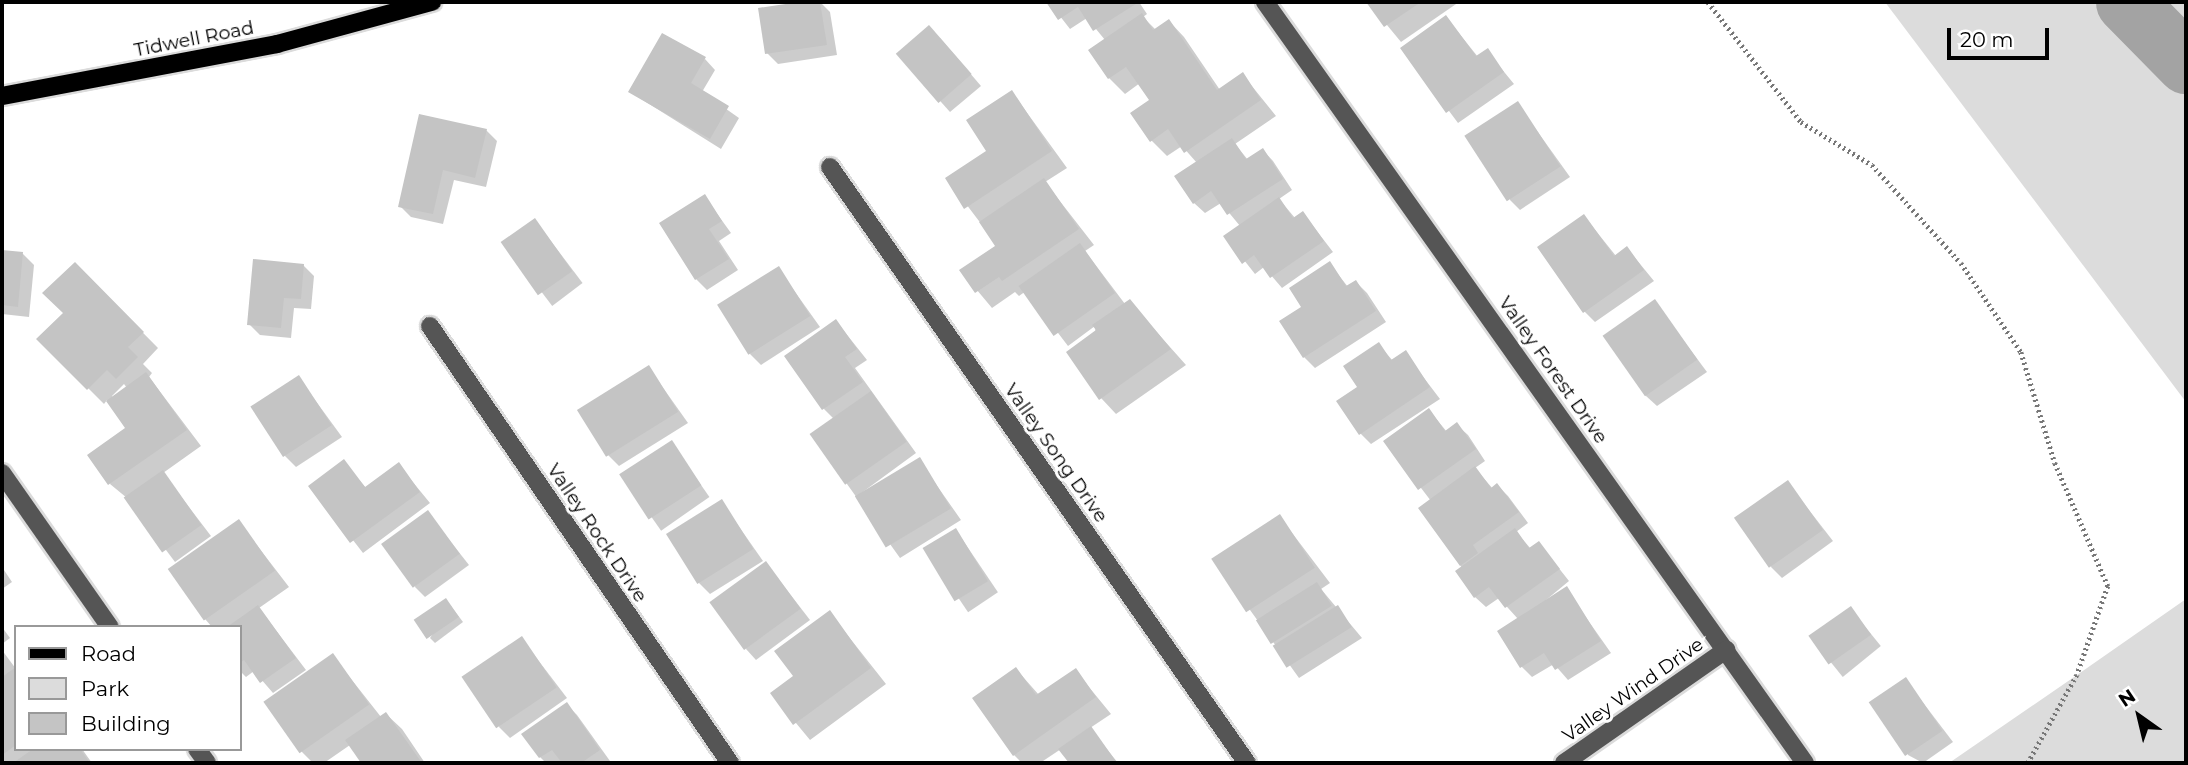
<!DOCTYPE html>
<style>
body{margin:0}
#map{position:relative;width:2188px;height:765px;overflow:hidden;background:#fff;font-family:Montserrat,sans-serif}
div>[style]{position:absolute}
.green>*{inset:0;background:#dcdcdc}
.shadow>*{inset:0;background:#0003;transform-origin:0 0}
.river>*{height:61px;margin:-30.5px;padding:0 30.5px;transform-origin:30.5px;border-radius:30.5px;background:#a3a3a3}
.building>*{inset:0;background:#c4c4c4;transform-origin:0 0}
.path>*{height:4.5px;margin-top:-2.25px;transform-origin:0;background:repeating-linear-gradient(90deg,#777 0 2px,transparent 0 5.5px)}
.roads{filter:drop-shadow(2px 0 #dbdbdb) drop-shadow(-2px 0 #dbdbdb) drop-shadow(0 2px #dbdbdb) drop-shadow(0 -2px #dbdbdb)}
.minor>*{height:18px;margin:-9px;padding:0 9px;transform-origin:9px;border-radius:9px;background:#555}
.major>*{height:18px;margin:-9px;padding:0 9px;transform-origin:9px;border-radius:9px;background:#000}
span{translate:-50% -50%;white-space:nowrap;text-align:center;line-height:1.15;-webkit-text-stroke:6px #fff;paint-order:stroke}
.street-label{font-size:19px;color:#000}
.frame{position:absolute;inset:0;border:4px solid #000;pointer-events:none}
.legend{position:absolute;left:14px;top:625px;width:228px;height:126px;box-sizing:border-box;background:#fff;border:2px solid #999;margin:0;padding:9px 12px;list-style:none;font-size:21px;color:#000}
.legend li{display:flex;align-items:center;gap:14px;height:35px}
.legend b{width:35px;border:2px solid #999}
.north{position:absolute;left:2104px;top:681px;width:70px;height:70px;-webkit-text-stroke:5px #fff;paint-order:stroke;rotate:326deg;font-size:19px;font-weight:700;line-height:28px;text-align:center;color:#000}
.north::after{content:'';display:block;margin:auto;width:24px;height:32px;background:#000;clip-path:polygon(50% 0,100% 100%,50% 72%,0 100%)}
.scale{position:absolute;left:1947px;top:28px;width:102px;height:32px;box-sizing:border-box;border:4px solid #000;border-top:0;padding-left:9px;font-size:21px;line-height:24px;white-space:nowrap;color:#000;-webkit-text-stroke:5px #fff;paint-order:stroke}
</style>
<div id="map">
<div class="green">
<i style="clip-path:polygon(1885px 2px,2186px 2px,2186px 402px)"></i>
<i style="clip-path:polygon(2186px 599px,2186px 763px,1949px 763px,2077px 675px)"></i>
</div>
<div class="shadow">
<i style="clip-path:polygon(820px 2px,830px 12px,837px 55px,778px 64px,767px 53px,760px 9px)"></i>
<i style="clip-path:polygon(1049px 2px,1139px 2px,1147px 14px,1143px 17px,1156px 30px,1169px 21px,1184px 37px,1220px 90px,1243px 75px,1276px 116px,1235px 144px,1248px 160px,1263px 150px,1273px 161px,1292px 190px,1279px 199px,1295px 218px,1303px 213px,1333px 252px,1282px 288px,1264px 267px,1255px 274px,1225px 236px,1240px 226px,1221px 203px,1205px 213px,1194px 203px,1197px 163px,1182px 146px,1167px 156px,1151px 140px,1152px 101px,1140px 83px,1125px 94px,1109px 78px,1105px 40px,1087px 18px,1070px 29px)"></i>
<i style="clip-path:polygon(1368px 2px,1459px 2px,1401px 42px)"></i>
<i style="clip-path:polygon(1446px 17px,1478px 57px,1487px 51px,1514px 84px,1458px 123px,1402px 48px)"></i>
<i style="clip-path:polygon(940px 38px,981px 86px,950px 112px,898px 54px)"></i>
<i style="clip-path:polygon(705px 59px,715px 70px,702px 92px,739px 118px,721px 149px,630px 92px)"></i>
<i style="clip-path:polygon(1012px 92px,1067px 168px,1045px 182px,1094px 245px,1085px 251px,1125px 304px,1129px 301px,1186px 365px,1116px 414px,1101px 398px,1095px 326px,1068px 346px,1026px 291px,1019px 296px,1015px 292px,992px 308px,961px 271px,998px 246px,947px 179px,989px 151px)"></i>
<i style="clip-path:polygon(1517px 103px,1570px 177px,1520px 210px,1510px 200px)"></i>
<i style="clip-path:polygon(486px 130px,497px 141px,486px 187px,454px 180px,443px 224px,411px 217px,400px 206px)"></i>
<i style="clip-path:polygon(705px 197px,731px 233px,719px 241px,738px 270px,707px 290px,696px 279px)"></i>
<i style="clip-path:polygon(1584px 216px,1616px 256px,1627px 248px,1654px 281px,1595px 322px,1584px 311px)"></i>
<i style="left:535px;top:220px;width:79px;height:38px;rotate:53deg"></i>
<i style="clip-path:polygon(2px 252px,23px 254px,34px 265px,29px 317px,2px 314px)"></i>
<i style="clip-path:polygon(evenodd,75px 264px,158px 348px,143px 364px,152px 373px,149px 377px,201px 446px,163px 473px,211px 536px,175px 562px,127px 498px,110px 484px,127px 429px,107px 400px,104px 404px,39px 339px,65px 314px,75px 264px,124px 384px,127px 388px,113px 398px,112px 396px,124px 384px)"></i>
<i style="clip-path:polygon(1330px 264px,1348px 287px,1356px 282px,1367px 293px,1386px 322px,1315px 368px,1304px 357px,1303px 308px)"></i>
<i style="clip-path:polygon(303px 265px,314px 276px,311px 309px,294px 308px,291px 338px,260px 335px,249px 324px)"></i>
<i style="clip-path:polygon(778px 268px,820px 327px,761px 365px,750px 354px)"></i>
<i style="clip-path:polygon(1654px 301px,1707px 372px,1657px 406px,1646px 396px)"></i>
<i style="clip-path:polygon(836px 321px,867px 360px,855px 368px,916px 453px,860px 494px,919px 460px,961px 520px,900px 558px,847px 484px,835px 420px,824px 409px)"></i>
<i style="clip-path:polygon(1379px 345px,1393px 361px,1405px 353px,1440px 399px,1371px 444px,1361px 434px,1360px 387px)"></i>
<i style="clip-path:polygon(649px 368px,688px 423px,619px 466px,608px 455px)"></i>
<i style="clip-path:polygon(299px 378px,342px 437px,296px 467px,285px 456px)"></i>
<i style="clip-path:polygon(1429px 410px,1447px 432px,1457px 425px,1468px 435px,1485px 461px,1475px 468px,1493px 489px,1497px 485px,1508px 496px,1528px 523px,1516px 532px,1531px 549px,1539px 543px,1569px 581px,1540px 605px,1566px 589px,1611px 653px,1568px 680px,1554px 664px,1532px 677px,1521px 666px,1518px 619px,1499px 598px,1486px 607px,1475px 597px,1431px 501px,1385px 441px)"></i>
<i style="left:671px;top:442px;width:67px;height:59px;rotate:55deg"></i>
<i style="clip-path:polygon(344px 462px,366px 488px,398px 464px,430px 503px,363px 553px,311px 486px)"></i>
<i style="clip-path:polygon(1788px 483px,1833px 541px,1782px 578px,1771px 567px)"></i>
<i style="clip-path:polygon(721px 501px,763px 561px,710px 594px,699px 583px)"></i>
<i style="clip-path:polygon(428px 513px,469px 565px,425px 597px,415px 587px)"></i>
<i style="clip-path:polygon(1280px 517px,1330px 583px,1321px 589px,1362px 638px,1299px 678px,1214px 560px)"></i>
<i style="clip-path:polygon(239px 522px,289px 587px,259px 608px,306px 670px,273px 693px,254px 671px,246px 677px,240px 671px,240px 627px,212px 627px,205px 619px)"></i>
<i style="left:956px;top:530px;width:75px;height:36px;rotate:56deg"></i>
<i style="clip-path:polygon(766px 563px,810px 620px,756px 660px,746px 649px)"></i>
<i style="clip-path:polygon(2px 567px,12px 582px,2px 589px)"></i>
<i style="clip-path:polygon(451px 606px,463px 622px,435px 643px,430px 638px)"></i>
<i style="left:1850px;top:608px;width:49px;height:49px;rotate:51deg"></i>
<i style="clip-path:polygon(830px 613px,886px 684px,810px 740px,772px 694px,795px 677px)"></i>
<i style="clip-path:polygon(2px 627px,10px 638px,2px 644px)"></i>
<i style="clip-path:polygon(522px 639px,567px 698px,510px 738px,499px 727px)"></i>
<i style="clip-path:polygon(2px 650px,16px 669px,16px 749px,82px 749px,92px 763px,2px 763px)"></i>
<i style="clip-path:polygon(333px 656px,381px 717px,386px 714px,402px 729px,425px 763px,363px 763px,350px 745px,324px 763px,313px 763px,302px 752px,267px 702px)"></i>
<i style="clip-path:polygon(1016px 669px,1039px 695px,1075px 670px,1111px 714px,1090px 728px,1118px 763px,1071px 763px,1061px 749px,1040px 763px,1022px 763px,1014px 755px)"></i>
<i style="clip-path:polygon(1905px 679px,1953px 742px,1923px 763px,1908px 755px)"></i>
<i style="clip-path:polygon(566px 704px,577px 715px,610px 761px,546px 763px,540px 757px,524px 734px)"></i>
</div>
<div class="river">
<i style="left:2126px;top:2px;width:86px;rotate:45.5deg"></i>
</div>
<div class="building">
<i style="clip-path:polygon(799px 2px,820px 2px,827px 45px,765px 54px,758px 8px)"></i>
<i style="clip-path:polygon(1046px 2px,1139px 2px,1093px 31px,1078px 7px,1058px 20px)"></i>
<i style="clip-path:polygon(1366px 2px,1421px 2px,1384px 27px)"></i>
<i style="clip-path:polygon(1142px 13px,1153px 30px,1169px 19px,1217px 90px,1243px 72px,1261px 100px,1184px 153px,1168px 129px,1150px 142px,1130px 113px,1149px 100px,1126px 67px,1108px 79px,1088px 50px)"></i>
<i style="clip-path:polygon(1446px 15px,1476px 56px,1488px 48px,1504px 72px,1446px 113px,1400px 48px)"></i>
<i style="left:929px;top:25px;width:65px;height:44px;rotate:49deg"></i>
<i style="clip-path:polygon(662px 33px,706px 57px,691px 83px,729px 106px,710px 139px,628px 92px)"></i>
<i style="clip-path:polygon(1012px 90px,1052px 151px,964px 209px,945px 178px,986px 151px,966px 120px)"></i>
<i style="left:1518px;top:101px;width:78px;height:64px;rotate:57deg"></i>
<i style="clip-path:polygon(419px 114px,487px 129px,475px 178px,443px 170px,433px 214px,398px 207px)"></i>
<i style="clip-path:polygon(1232px 138px,1246px 159px,1263px 148px,1283px 179px,1227px 215px,1211px 191px,1193px 204px,1174px 176px)"></i>
<i style="clip-path:polygon(1044px 178px,1079px 229px,1002px 281px,999px 277px,975px 293px,959px 270px,995px 246px,979px 222px)"></i>
<i style="clip-path:polygon(705px 194px,722px 221px,709px 229px,729px 259px,695px 280px,659px 223px)"></i>
<i style="clip-path:polygon(1279px 197px,1293px 218px,1303px 211px,1324px 241px,1270px 278px,1254px 255px,1242px 264px,1223px 236px)"></i>
<i style="clip-path:polygon(1584px 214px,1614px 256px,1627px 246px,1644px 270px,1583px 313px,1537px 247px)"></i>
<i style="left:535px;top:218px;width:65px;height:42px;rotate:55deg"></i>
<i style="left:1080px;top:243px;width:61px;height:75px;rotate:55deg"></i>
<i style="clip-path:polygon(2px 250px,23px 252px,18px 307px,2px 305px)"></i>
<i style="clip-path:polygon(253px 259px,304px 264px,301px 299px,284px 298px,281px 328px,247px 325px)"></i>
<i style="clip-path:polygon(1330px 261px,1346px 286px,1356px 280px,1376px 311px,1303px 358px,1279px 321px,1301px 307px,1289px 288px)"></i>
<i style="clip-path:polygon(75px 262px,144px 332px,128px 347px,138px 357px,116px 379px,107px 370px,87px 390px,36px 339px,63px 313px,42px 293px)"></i>
<i style="left:779px;top:266px;width:59px;height:73px;rotate:58deg"></i>
<i style="clip-path:polygon(1130px 299px,1171px 349px,1099px 400px,1066px 352px,1096px 330px,1092px 325px)"></i>
<i style="left:1655px;top:299px;width:74px;height:64px;rotate:55deg"></i>
<i style="clip-path:polygon(836px 319px,857px 349px,845px 357px,863px 382px,822px 410px,784px 356px)"></i>
<i style="clip-path:polygon(1379px 342px,1391px 360px,1406px 350px,1430px 387px,1359px 435px,1336px 401px,1357px 387px,1343px 366px)"></i>
<i style="left:649px;top:365px;width:55px;height:85px;rotate:58deg"></i>
<i style="clip-path:polygon(146px 372px,187px 430px,108px 485px,87px 455px,125px 428px,106px 401px)"></i>
<i style="left:299px;top:375px;width:60px;height:58px;rotate:57deg"></i>
<i style="left:871px;top:391px;width:62px;height:75px;rotate:55deg"></i>
<i style="clip-path:polygon(1429px 408px,1445px 431px,1457px 422px,1476px 449px,1418px 490px,1383px 441px)"></i>
<i style="left:672px;top:440px;width:54px;height:63px;rotate:57deg"></i>
<i style="left:920px;top:457px;width:60px;height:76px;rotate:59deg"></i>
<i style="clip-path:polygon(344px 459px,365px 487px,399px 462px,420px 492px,350px 543px,308px 486px)"></i>
<i style="clip-path:polygon(1475px 466px,1491px 488px,1497px 483px,1519px 512px,1473px 545px,1478px 553px,1460px 566px,1418px 508px)"></i>
<i style="left:163px;top:470px;width:67px;height:48px;rotate:55deg"></i>
<i style="left:1788px;top:480px;width:61px;height:66px;rotate:55deg"></i>
<i style="left:722px;top:499px;width:59px;height:66px;rotate:58deg"></i>
<i style="left:428px;top:510px;width:54px;height:58px;rotate:54deg"></i>
<i style="left:1280px;top:514px;width:64px;height:82px;rotate:57deg"></i>
<i style="left:239px;top:519px;width:63px;height:87px;rotate:55deg"></i>
<i style="left:956px;top:528px;width:62px;height:39px;rotate:59deg"></i>
<i style="clip-path:polygon(1515px 528px,1529px 548px,1539px 541px,1560px 569px,1505px 608px,1489px 587px,1474px 598px,1455px 571px)"></i>
<i style="left:766px;top:561px;width:59px;height:70px;rotate:54deg"></i>
<i style="left:1317px;top:582px;width:28px;height:72px;rotate:58deg"></i>
<i style="clip-path:polygon(1567px 586px,1601px 641px,1555px 670px,1544px 653px,1520px 668px,1497px 631px)"></i>
<i style="left:446px;top:598px;width:23px;height:39px;rotate:56deg"></i>
<i style="clip-path:polygon(258px 605px,296px 658px,260px 683px,244px 660px,240px 663px,240px 627px,227px 627px)"></i>
<i style="left:1338px;top:605px;width:26px;height:77px;rotate:58deg"></i>
<i style="left:1851px;top:606px;width:35px;height:52px;rotate:55deg"></i>
<i style="clip-path:polygon(830px 610px,871px 668px,793px 725px,770px 693px,793px 676px,774px 651px)"></i>
<i style="left:522px;top:636px;width:62px;height:73px;rotate:56deg"></i>
<i style="left:333px;top:653px;width:63px;height:85px;rotate:55deg"></i>
<i style="clip-path:polygon(16px 667px,16px 745px,2px 755px,2px 677px)"></i>
<i style="clip-path:polygon(1016px 667px,1036px 695px,1076px 668px,1096px 697px,1013px 756px,972px 698px)"></i>
<i style="left:1906px;top:677px;width:65px;height:45px;rotate:56deg"></i>
<i style="clip-path:polygon(567px 702px,600px 750px,581px 763px,562px 763px,552px 750px,539px 758px,521px 734px)"></i>
<i style="clip-path:polygon(386px 712px,422px 763px,361px 763px,345px 740px)"></i>
<i style="clip-path:polygon(1091px 726px,1117px 763px,1069px 763px,1058px 749px)"></i>
<i style="clip-path:polygon(33px 749px,80px 749px,90px 763px,13px 763px)"></i>
</div>
<div class="path">
<i style="left:1708px;top:2px;width:152px;rotate:52.2deg"></i>
<i style="left:1801px;top:122px;width:83px;rotate:31.2deg"></i>
<i style="left:1872px;top:165px;width:132px;rotate:47.8deg"></i>
<i style="left:1961px;top:263px;width:107px;rotate:56deg"></i>
<i style="left:2021px;top:352px;width:116px;rotate:73deg"></i>
<i style="left:2055px;top:463px;width:134px;rotate:66.7deg"></i>
<i style="left:2108px;top:586px;width:94px;rotate:109.2deg"></i>
<i style="left:2077px;top:675px;width:101px;rotate:119.1deg"></i>
</div>
<div class="roads">
<div class="minor">
<i style="left:1265px;top:2px;width:933px;rotate:54.64deg"></i>
<i style="left:830px;top:167px;width:727px;rotate:55.02deg"></i>
<i style="left:430px;top:326px;width:530px;rotate:55.53deg"></i>
<i style="left:2px;top:473px;width:188px;rotate:55deg"></i>
<i style="left:197px;top:749px;width:17px;rotate:54deg"></i>
<i style="left:1564px;top:763px;width:198px;rotate:-34.9deg"></i>
</div>
<div class="major">
<i style="left:2px;top:96px;width:280px;rotate:-10.7deg"></i>
<i style="left:277px;top:44px;width:161px;rotate:-15.2deg"></i>
</div>
</div>
<div class="street-label">
<span style="left:194px;top:39px;rotate:-11deg">Tidwell Road</span>
<span style="left:1553px;top:370px;rotate:55deg">Valley Forest Drive</span>
<span style="left:1056px;top:453px;rotate:55deg">Valley Song Drive</span>
<span style="left:597px;top:533px;rotate:56deg">Valley Rock Drive</span>
<span style="left:1633px;top:690px;rotate:-35deg">Valley Wind Drive</span>
</div>
<div class="frame"></div>
<ul class="legend">
<li><b style="height:9px;background:#000"></b>Road</li>
<li><b style="height:19px;background:#dcdcdc"></b>Park</li>
<li><b style="height:19px;background:#c4c4c4"></b>Building</li>
</ul>
<div class="north">N</div>
<div class="scale">20 m</div>
</div>
